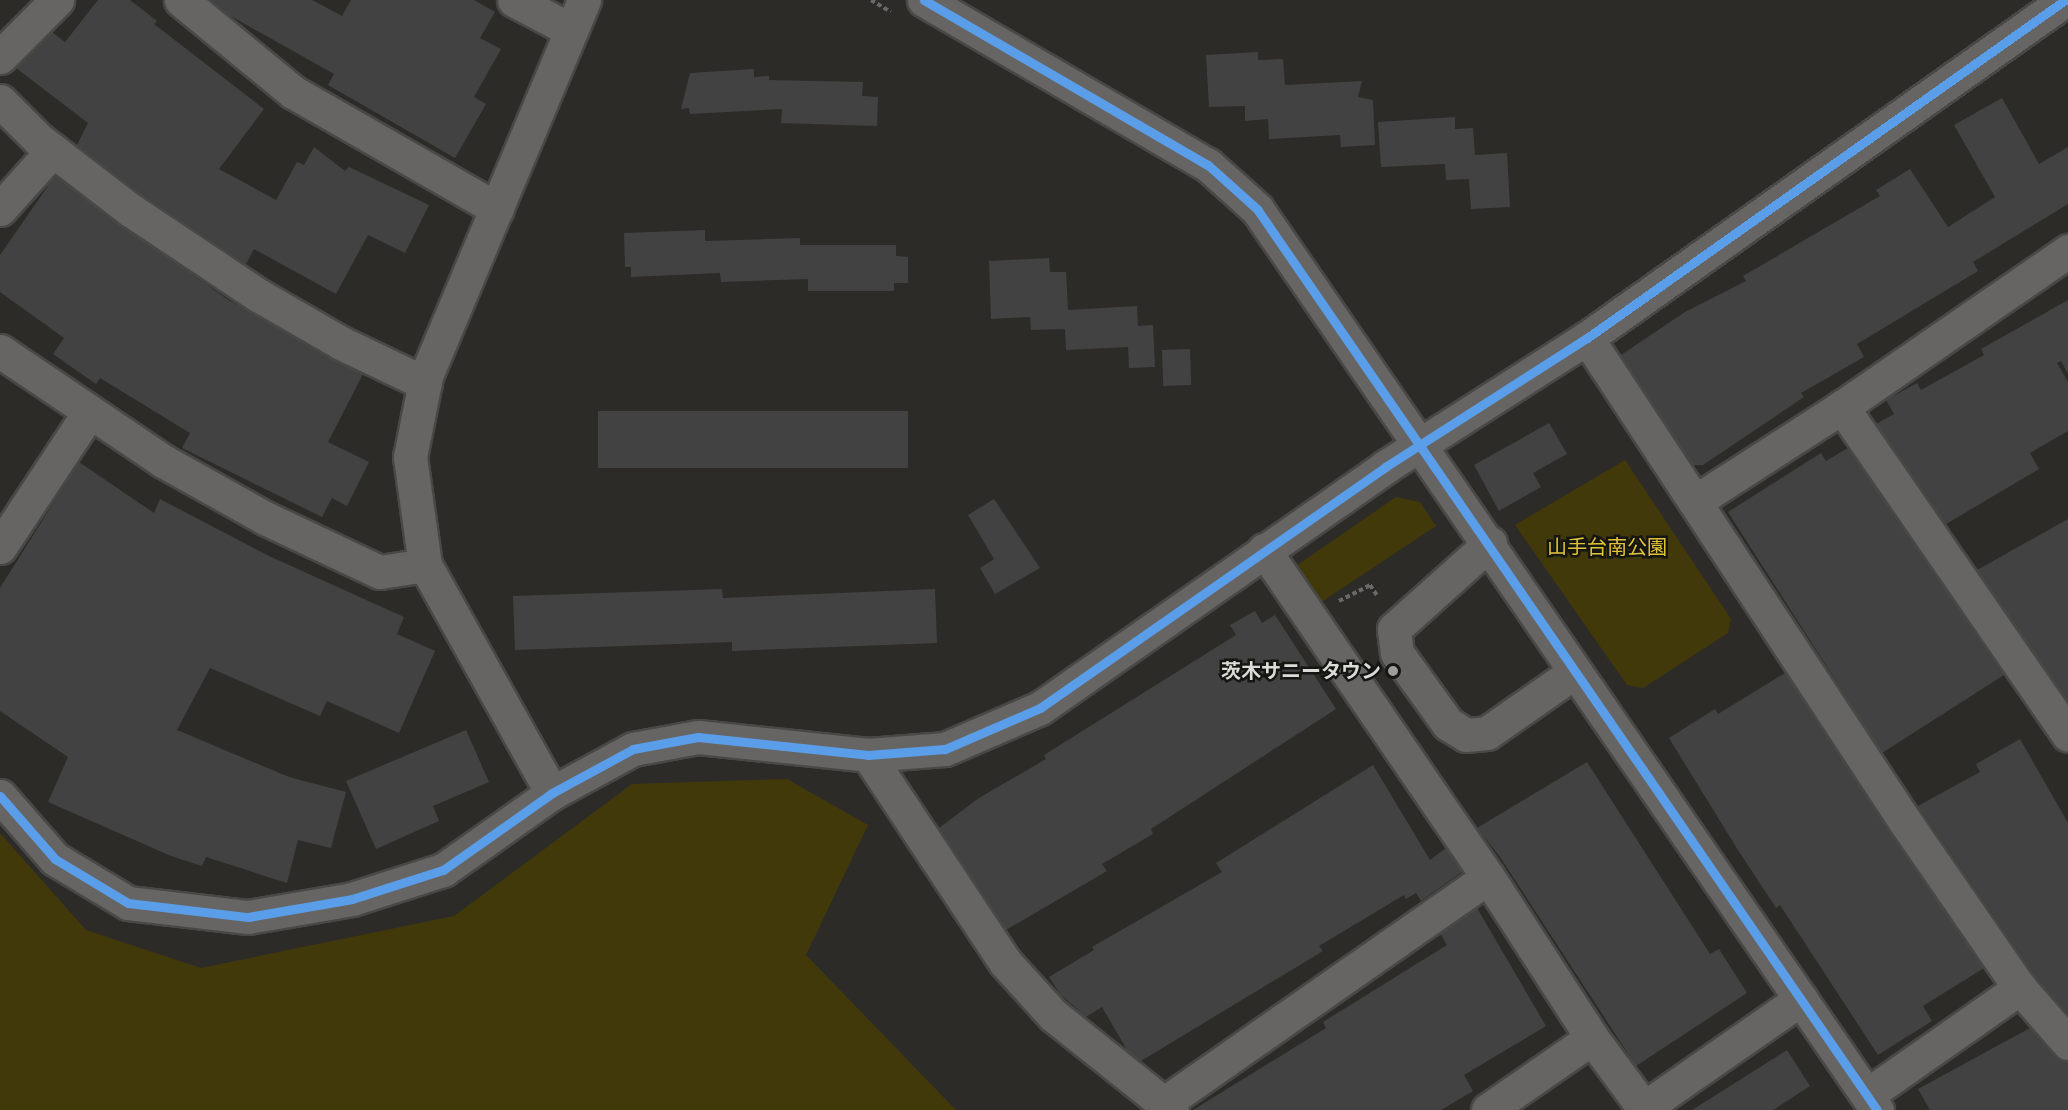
<!DOCTYPE html>
<meta charset="utf-8">
<style>
body{margin:0}
#map{position:relative;width:2068px;height:1110px;overflow:hidden;background:#2c2b28;font-family:Karla,"Noto Sans JP",sans-serif}
div>[style]{position:absolute}
.green>*{inset:0;background:#42390b}
.building>*{inset:0;background:#434242;transform-origin:0 0}
.path>*{height:4px;margin-top:-2px;transform-origin:0;background:repeating-linear-gradient(90deg,#696967 0 4.5px,transparent 0 7.5px)}
.roads{filter:drop-shadow(2px 0 #484845) drop-shadow(-2px 0 #484845) drop-shadow(0 2px #484845) drop-shadow(0 -2px #484845)}
.minor>*{height:33px;margin:-16.5px;padding:0 16.5px;transform-origin:16.5px;border-radius:16.5px;background:#666563}
.cycleway>*{height:9px;margin:-4.5px;padding:0 4.5px;transform-origin:4.5px;border-radius:4.5px;background:#5a9eea}
.dots>*{width:16px;height:16px;translate:-50% -50%;box-sizing:border-box;border:3px solid #151512;border-radius:50%}
span{translate:-50% -50%;white-space:nowrap;text-align:center;line-height:1.15;-webkit-text-stroke:5px #151512;paint-order:stroke}
.park-label{font-size:20px;color:#dfc338}
.poi-label{font-size:20px;color:#dbdbd7;font-weight:700}
.right{translate:-100% -50%;text-align:right}
</style>
<div id="map">
<div class="green">
<i style="clip-path:polygon(1625px 460px,1731px 619px,1728px 633px,1643px 688px,1627px 685px,1515px 525px)"></i>
<i style="clip-path:polygon(1396px 497px,1420px 502px,1436px 526px,1320px 603px,1296px 566px)"></i>
<i style="clip-path:polygon(787px 779px,868px 825px,806px 955px,956px 1110px,0 1110px,0 833px,86px 930px,201px 968px,454px 916px,632px 784px)"></i>
</div>
<div class="building">
<i style="clip-path:polygon(98px 0,130px 0,157px 21px,154px 24px,264px 109px,219px 169px,276px 200px,297px 162px,304px 165px,314px 147px,345px 171px,349px 167px,429px 205px,405px 253px,368px 235px,336px 294px,254px 249px,246px 264px,143px 196px,77px 145px,88px 123px,16px 68px,52px 32px,65px 42px)"></i>
<i style="clip-path:polygon(211px 0,312px 0,342px 16px,351px 0,474px 0,495px 12px,480px 38px,501px 49px,474px 97px,486px 104px,455px 158px,328px 85px,334px 74px,229px 15px)"></i>
<i style="clip-path:polygon(1258px 52px,1258px 60px,1283px 59px,1285px 85px,1362px 81px,1358px 97px,1373px 100px,1375px 145px,1341px 147px,1340px 135px,1269px 139px,1268px 119px,1245px 121px,1245px 106px,1209px 107px,1206px 55px)"></i>
<i style="clip-path:polygon(754px 69px,754px 77px,769px 76px,769px 80px,863px 82px,862px 96px,878px 97px,877px 126px,781px 123px,782px 109px,690px 114px,689px 108px,681px 109px,690px 73px)"></i>
<i style="clip-path:polygon(2002px 98px,2039px 164px,2068px 147px,2068px 204px,1973px 262px,1978px 271px,1857px 344px,1864px 357px,1801px 393px,1804px 397px,1703px 465px,1693px 465px,1621px 355px,1685px 312px,1746px 281px,1743px 276px,1880px 196px,1876px 190px,1910px 169px,1948px 227px,1995px 197px,1954px 125px)"></i>
<i style="clip-path:polygon(1455px 117px,1455px 129px,1473px 128px,1475px 155px,1507px 153px,1510px 207px,1471px 209px,1469px 179px,1446px 180px,1445px 164px,1381px 167px,1378px 122px)"></i>
<i style="clip-path:polygon(55px 176px,227px 299px,363px 374px,328px 442px,369px 462px,347px 506px,332px 498px,322px 517px,182px 448px,190px 433px,100px 378px,96px 384px,53px 354px,64px 338px,0 292px,0 255px)"></i>
<i style="clip-path:polygon(705px 230px,705px 241px,800px 238px,800px 245px,896px 245px,896px 256px,908px 257px,908px 283px,894px 283px,894px 291px,808px 291px,808px 279px,721px 282px,720px 273px,631px 277px,631px 267px,625px 267px,624px 233px)"></i>
<i style="clip-path:polygon(1049px 258px,1050px 272px,1066px 272px,1068px 310px,1137px 306px,1138px 326px,1153px 325px,1155px 367px,1129px 368px,1128px 347px,1066px 350px,1065px 329px,1031px 330px,1030px 317px,991px 319px,989px 261px)"></i>
<i style="clip-path:polygon(2068px 300px,2068px 374px,2061px 361px,2057px 363px,2068px 382px,2068px 431px,2030px 453px,2039px 469px,1946px 524px,1876px 424px,1894px 414px,1886px 400px,1917px 383px,1921px 390px,1984px 355px,1981px 349px)"></i>
<i style="left:1190px;top:349px;width:36px;height:28px;rotate:88deg"></i>
<i style="left:908px;top:411px;width:57px;height:310px;rotate:90deg"></i>
<i style="clip-path:polygon(1549px 423px,1567px 454px,1533px 473px,1541px 487px,1499px 511px,1474px 465px)"></i>
<i style="clip-path:polygon(1848px 448px,2004px 675px,1882px 753px,1728px 512px,1821px 453px,1826px 461px)"></i>
<i style="clip-path:polygon(79px 462px,154px 513px,160px 499px,269px 556px,404px 617px,397px 634px,435px 651px,399px 733px,327px 701px,320px 716px,210px 668px,177px 730px,289px 777px,346px 792px,331px 848px,298px 840px,287px 883px,206px 857px,202px 866px,171px 856px,48px 802px,68px 757px,0 711px,0 588px)"></i>
<i style="clip-path:polygon(994px 499px,1040px 568px,995px 594px,980px 568px,994px 559px,968px 515px)"></i>
<i style="clip-path:polygon(2068px 519px,2068px 702px,1977px 570px)"></i>
<i style="clip-path:polygon(722px 589px,723px 598px,935px 589px,937px 643px,732px 651px,732px 642px,515px 650px,513px 596px)"></i>
<i style="clip-path:polygon(1255px 611px,1262px 623px,1275px 615px,1336px 709px,1151px 829px,1153px 834px,1102px 864px,1107px 871px,1006px 930px,939px 828px,979px 798px,1046px 759px,1044px 755px,1236px 635px,1230px 625px)"></i>
<i style="clip-path:polygon(1785px 673px,1984px 968px,1923px 1006px,1932px 1021px,1878px 1055px,1780px 905px,1776px 908px,1736px 847px,1669px 738px,1715px 709px,1718px 714px)"></i>
<i style="clip-path:polygon(466px 730px,489px 782px,433px 806px,439px 821px,376px 849px,346px 781px)"></i>
<i style="clip-path:polygon(2020px 739px,2068px 823px,2068px 1014px,2035px 976px,1918px 806px,1980px 772px,1976px 764px)"></i>
<i style="clip-path:polygon(1587px 762px,1710px 954px,1719px 949px,1747px 993px,1636px 1066px,1500px 857px,1477px 828px)"></i>
<i style="clip-path:polygon(1373px 765px,1430px 860px,1446px 848px,1462px 872px,1421px 901px,1416px 893px,1406px 899px,1404px 895px,1319px 946px,1323px 951px,1141px 1061px,1127px 1050px,1102px 1007px,1086px 1017px,1060px 994px,1049px 977px,1094px 950px,1092px 947px,1222px 872px,1216px 863px)"></i>
<i style="clip-path:polygon(1477px 908px,1546px 1026px,1464px 1075px,1473px 1091px,1441px 1110px,1193px 1110px,1326px 1028px,1323px 1022px,1447px 945px,1440px 933px)"></i>
<i style="clip-path:polygon(2030px 1028px,2054px 1056px,2068px 1061px,2068px 1110px,1930px 1110px,1918px 1089px)"></i>
<i style="clip-path:polygon(1787px 1050px,1810px 1086px,1773px 1110px,1692px 1110px)"></i>
</div>
<div class="path">
<i style="left:871px;top:0;width:23px;rotate:31deg"></i>
<i style="left:1339px;top:601px;width:35px;rotate:-27deg"></i>
<i style="left:1370px;top:585px;width:14px;rotate:56deg"></i>
</div>
<div class="roads">
<div class="minor">
<i style="left:181px;top:0;width:145px;rotate:39.4deg"></i>
<i style="left:293px;top:92px;width:235px;rotate:29.8deg"></i>
<i style="left:514px;top:0;width:64px;rotate:27.8deg"></i>
<i style="left:924px;top:0;width:328px;rotate:30.2deg"></i>
<i style="left:1208px;top:165px;width:66px;rotate:41.9deg"></i>
<i style="left:1257px;top:209px;width:1094px;rotate:55.47deg"></i>
<i style="left:0;top:57px;width:81px;rotate:-45deg"></i>
<i style="left:0;top:101px;width:54px;rotate:45deg"></i>
<i style="left:38px;top:139px;width:118px;rotate:37.5deg"></i>
<i style="left:132px;top:211px;width:151px;rotate:33.7deg"></i>
<i style="left:258px;top:295px;width:96px;rotate:30deg"></i>
<i style="left:341px;top:343px;width:93px;rotate:25.5deg"></i>
<i style="left:0;top:209px;width:79px;rotate:-48.1deg"></i>
<i style="left:1587px;top:338px;width:581px;rotate:56.67deg"></i>
<i style="left:1906px;top:823px;width:201px;rotate:55.4deg"></i>
<i style="left:2020px;top:988px;width:73px;rotate:48.9deg"></i>
<i style="left:0;top:351px;width:197px;rotate:34deg"></i>
<i style="left:163px;top:461px;width:117px;rotate:29.2deg"></i>
<i style="left:265px;top:518px;width:127px;rotate:25.2deg"></i>
<i style="left:380px;top:572px;width:46px;rotate:-8.8deg"></i>
<i style="left:1842px;top:407px;width:398px;rotate:55.4deg"></i>
<i style="left:1696px;top:501px;width:174px;rotate:-32.8deg"></i>
<i style="left:1842px;top:407px;width:275px;rotate:-34.6deg"></i>
<i style="left:1490px;top:543px;width:129px;rotate:138.1deg"></i>
<i style="left:1394px;top:629px;width:24px;rotate:83deg"></i>
<i style="left:1397px;top:653px;width:87px;rotate:54.3deg"></i>
<i style="left:1448px;top:724px;width:21px;rotate:31deg"></i>
<i style="left:1466px;top:735px;width:21px;rotate:-5deg"></i>
<i style="left:1487px;top:733px;width:105px;rotate:-34.9deg"></i>
<i style="left:0;top:547px;width:159px;rotate:-56.5deg"></i>
<i style="left:1264px;top:550px;width:396px;rotate:55.6deg"></i>
<i style="left:1488px;top:877px;width:192px;rotate:57.1deg"></i>
<i style="left:1592px;top:1038px;width:89px;rotate:53.6deg"></i>
<i style="left:868px;top:755px;width:248px;rotate:56.5deg"></i>
<i style="left:1005px;top:962px;width:72px;rotate:47.8deg"></i>
<i style="left:1053px;top:1015px;width:152px;rotate:38.6deg"></i>
<i style="left:552px;top:793px;width:261px;rotate:-119.1deg"></i>
<i style="left:425px;top:565px;width:109px;rotate:-97.9deg"></i>
<i style="left:410px;top:457px;width:83px;rotate:-78.8deg"></i>
<i style="left:426px;top:376px;width:408px;rotate:-67.2deg"></i>
<i style="left:0;top:796px;width:84px;rotate:48.9deg"></i>
<i style="left:55px;top:859px;width:85px;rotate:31.1deg"></i>
<i style="left:128px;top:903px;width:121px;rotate:6.7deg"></i>
<i style="left:248px;top:917px;width:106px;rotate:-9.8deg"></i>
<i style="left:352px;top:899px;width:96px;rotate:-17.7deg"></i>
<i style="left:443px;top:870px;width:133px;rotate:-35.2deg"></i>
<i style="left:552px;top:793px;width:92px;rotate:-28.5deg"></i>
<i style="left:633px;top:749px;width:66px;rotate:-10.5deg"></i>
<i style="left:698px;top:737px;width:171px;rotate:6deg"></i>
<i style="left:868px;top:755px;width:77px;rotate:-4.5deg"></i>
<i style="left:945px;top:749px;width:103px;rotate:-23.3deg"></i>
<i style="left:1040px;top:708px;width:421px;rotate:-34.9deg"></i>
<i style="left:1385px;top:467px;width:240px;rotate:-32.6deg"></i>
<i style="left:1587px;top:338px;width:585px;rotate:-35.26deg"></i>
<i style="left:1867px;top:1095px;width:187px;rotate:-35deg"></i>
<i style="left:1163px;top:1104px;width:396px;rotate:-34.9deg"></i>
<i style="left:1644px;top:1108px;width:191px;rotate:-34.8deg"></i>
<i style="left:1488px;top:1110px;width:126px;rotate:-34.7deg"></i>
</div>
</div>
<div class="cycleway">
<i style="left:924px;top:0;width:328px;rotate:30.2deg"></i>
<i style="left:1208px;top:165px;width:66px;rotate:41.9deg"></i>
<i style="left:1257px;top:209px;width:1094px;rotate:55.47deg"></i>
<i style="left:0;top:796px;width:84px;rotate:48.9deg"></i>
<i style="left:55px;top:859px;width:85px;rotate:31.1deg"></i>
<i style="left:128px;top:903px;width:121px;rotate:6.7deg"></i>
<i style="left:248px;top:917px;width:106px;rotate:-9.8deg"></i>
<i style="left:352px;top:899px;width:96px;rotate:-17.7deg"></i>
<i style="left:443px;top:870px;width:133px;rotate:-35.2deg"></i>
<i style="left:552px;top:793px;width:92px;rotate:-28.5deg"></i>
<i style="left:633px;top:749px;width:66px;rotate:-10.5deg"></i>
<i style="left:698px;top:737px;width:171px;rotate:6deg"></i>
<i style="left:868px;top:755px;width:77px;rotate:-4.5deg"></i>
<i style="left:945px;top:749px;width:103px;rotate:-23.3deg"></i>
<i style="left:1040px;top:708px;width:421px;rotate:-34.9deg"></i>
<i style="left:1385px;top:467px;width:240px;rotate:-32.6deg"></i>
<i style="left:1587px;top:338px;width:585px;rotate:-35.26deg"></i>
</div>
<div class="dots">
<i style="left:1393px;top:671px;background:#9e9d9a"></i>
</div>
<div class="park-label">
<span style="left:1607px;top:547px">山手台南公園</span>
</div>
<div class="poi-label">
<span class="right" style="left:1381px;top:671px">茨木サニータウン</span>
</div>
</div>
